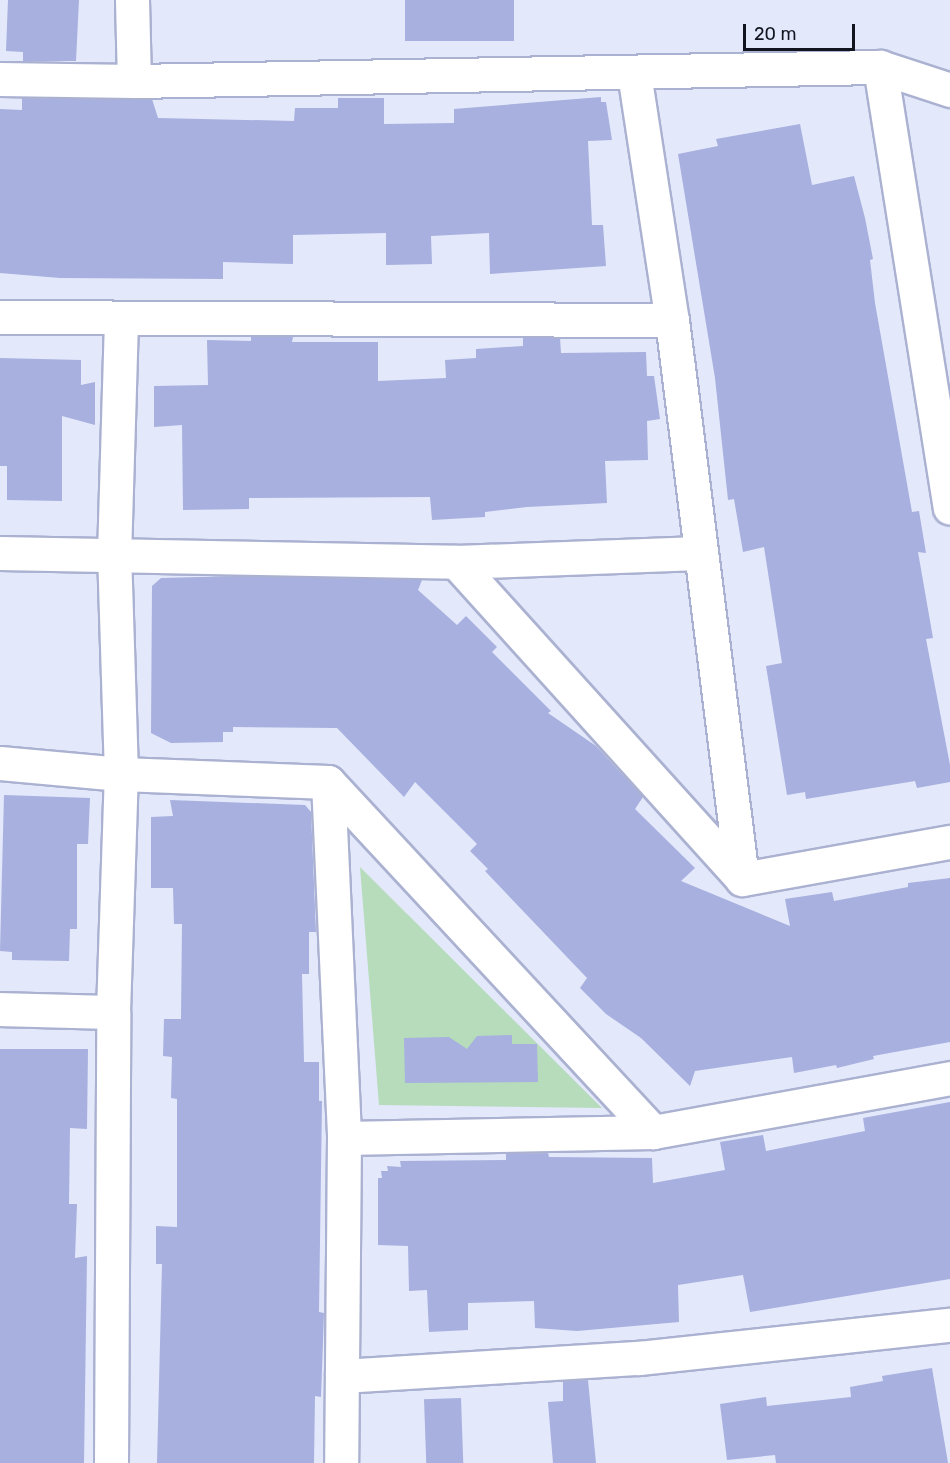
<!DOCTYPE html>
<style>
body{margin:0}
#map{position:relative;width:950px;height:1463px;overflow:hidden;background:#e3e8fb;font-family:Rubik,sans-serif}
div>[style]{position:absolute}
.green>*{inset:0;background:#b6dcbb}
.building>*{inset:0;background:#a7b0de;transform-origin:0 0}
.roads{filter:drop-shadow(2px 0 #abb2d1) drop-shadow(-2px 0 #abb2d1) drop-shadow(0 2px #abb2d1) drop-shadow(0 -2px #abb2d1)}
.minor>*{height:33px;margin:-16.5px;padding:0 16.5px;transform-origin:16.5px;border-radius:16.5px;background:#fff}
span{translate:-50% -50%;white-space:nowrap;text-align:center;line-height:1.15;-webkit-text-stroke:4.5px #e3e8fb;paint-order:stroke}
.scale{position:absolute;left:743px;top:24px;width:112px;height:27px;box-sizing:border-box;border:3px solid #121520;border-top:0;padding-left:8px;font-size:18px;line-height:21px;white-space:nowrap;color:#121520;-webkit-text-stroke:4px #e3e8fb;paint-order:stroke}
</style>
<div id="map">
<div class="green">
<i style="clip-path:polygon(360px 867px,602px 1108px,379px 1105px)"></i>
</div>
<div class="building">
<i style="clip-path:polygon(8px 0,79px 0,76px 61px,23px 61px,23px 52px,6px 51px)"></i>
<i style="left:405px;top:0;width:109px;height:41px"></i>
<i style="clip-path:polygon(601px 97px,601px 102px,606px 102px,612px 140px,588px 141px,592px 225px,603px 225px,606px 266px,490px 274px,489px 233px,431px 236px,432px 264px,386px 265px,386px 233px,293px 235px,293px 264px,223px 262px,223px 279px,60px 278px,0 273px,0 109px,22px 110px,22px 98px,152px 99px,158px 118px,294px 121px,295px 108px,338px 108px,338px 98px,384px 98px,384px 124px,454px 123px,454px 109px)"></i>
<i style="clip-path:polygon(800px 124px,812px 185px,854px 176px,865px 218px,873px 259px,870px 260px,875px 303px,912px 512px,919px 511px,926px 553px,918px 552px,933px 638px,926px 639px,950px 765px,950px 782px,917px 788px,915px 781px,806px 799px,805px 792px,787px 795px,766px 666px,782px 663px,764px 547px,743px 552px,734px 499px,728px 500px,715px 378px,678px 154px,718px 146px,716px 139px)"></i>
<i style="clip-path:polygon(251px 337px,293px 337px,292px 342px,378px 342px,378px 381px,446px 378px,445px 360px,476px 358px,476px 349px,523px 346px,523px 338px,560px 338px,561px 353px,646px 352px,647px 376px,654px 376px,660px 419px,647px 421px,648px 460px,605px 461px,607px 503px,527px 507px,485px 512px,485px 517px,432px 520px,430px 497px,249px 498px,249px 509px,183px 510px,182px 425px,154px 427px,154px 386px,208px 385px,207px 340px,251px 341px)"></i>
<i style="clip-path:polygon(0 358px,81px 360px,81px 385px,95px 382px,95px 425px,62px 416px,62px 501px,7px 500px,7px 466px,0 466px)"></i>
<i style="clip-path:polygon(239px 576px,422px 580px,418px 590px,457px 625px,466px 616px,497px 647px,492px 652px,551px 711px,548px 713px,596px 746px,643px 797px,635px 809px,695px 868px,681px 881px,790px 926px,785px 899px,832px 892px,834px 901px,908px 887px,908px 883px,950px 878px,950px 1042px,873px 1056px,874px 1059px,837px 1068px,836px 1065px,794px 1073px,792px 1057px,695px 1071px,690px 1086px,641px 1038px,606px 1014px,580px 988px,587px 978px,485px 871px,488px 869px,470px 851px,477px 844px,415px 782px,404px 797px,337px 728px,233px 727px,233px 732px,223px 732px,223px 742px,171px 743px,151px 733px,152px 586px,161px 578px)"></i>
<i style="clip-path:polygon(4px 795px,90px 798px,88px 844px,77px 844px,77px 929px,70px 929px,69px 961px,12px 960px,12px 952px,0 951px)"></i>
<i style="clip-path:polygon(170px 800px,305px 805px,311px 812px,316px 932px,309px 932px,309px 974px,302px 974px,304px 1062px,319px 1062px,319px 1101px,322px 1101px,319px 1312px,324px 1313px,321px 1397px,315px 1396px,314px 1463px,157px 1463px,162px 1264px,156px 1264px,156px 1226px,177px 1227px,177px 1099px,171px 1098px,172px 1057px,163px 1056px,164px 1019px,181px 1019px,182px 924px,174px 924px,173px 888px,151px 888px,151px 817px,173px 816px)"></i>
<i style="clip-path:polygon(512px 1035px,512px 1044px,537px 1044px,538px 1082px,405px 1083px,404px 1038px,449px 1037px,467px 1049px,477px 1036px)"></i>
<i style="clip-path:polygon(0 1049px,88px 1049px,87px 1129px,70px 1128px,69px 1204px,77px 1204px,75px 1258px,87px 1256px,84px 1463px,0 1463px)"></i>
<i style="clip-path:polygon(950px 1102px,950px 1279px,750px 1312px,743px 1275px,678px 1285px,679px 1322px,577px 1331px,535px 1328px,534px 1301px,468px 1303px,468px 1330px,429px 1332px,427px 1290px,409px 1291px,408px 1246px,378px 1245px,378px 1178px,382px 1178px,381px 1171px,388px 1171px,387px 1166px,401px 1167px,400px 1161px,506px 1160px,506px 1154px,548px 1153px,549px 1157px,652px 1158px,653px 1183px,725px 1170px,720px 1142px,763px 1135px,766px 1151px,865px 1131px,863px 1118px)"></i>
<i style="clip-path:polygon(932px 1368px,948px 1463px,776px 1463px,775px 1455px,727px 1460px,720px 1404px,766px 1397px,767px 1406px,851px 1397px,850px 1387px,883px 1381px,882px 1376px)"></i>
<i style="clip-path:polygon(588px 1380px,596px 1463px,553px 1463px,548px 1402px,563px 1401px,563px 1381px)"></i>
<i style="left:461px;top:1398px;width:65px;height:37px;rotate:88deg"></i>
</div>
<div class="roads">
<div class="minor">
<i style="left:132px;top:0;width:81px;rotate:88.6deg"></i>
<i style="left:880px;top:67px;width:446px;rotate:81deg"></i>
<i style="left:634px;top:73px;width:250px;rotate:81.3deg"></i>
<i style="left:672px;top:320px;width:563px;rotate:82.86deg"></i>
<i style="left:0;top:79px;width:134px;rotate:0.9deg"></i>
<i style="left:134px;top:81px;width:746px;rotate:-1.08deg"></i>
<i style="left:880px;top:67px;width:74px;rotate:18.2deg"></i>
<i style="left:0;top:317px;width:672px;rotate:0.26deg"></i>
<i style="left:0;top:553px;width:456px;rotate:1.1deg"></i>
<i style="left:456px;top:562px;width:243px;rotate:-2.1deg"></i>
<i style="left:456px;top:562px;width:427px;rotate:47.9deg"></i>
<i style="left:742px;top:879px;width:211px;rotate:-10.1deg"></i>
<i style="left:0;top:763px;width:121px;rotate:5.2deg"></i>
<i style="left:121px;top:774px;width:207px;rotate:2.2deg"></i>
<i style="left:328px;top:782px;width:356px;rotate:87.4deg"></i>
<i style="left:344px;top:1138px;width:325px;rotate:90.5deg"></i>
<i style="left:328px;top:782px;width:478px;rotate:47.1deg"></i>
<i style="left:0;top:1009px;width:113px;rotate:1.5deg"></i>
<i style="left:344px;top:1138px;width:309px;rotate:-1.1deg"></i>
<i style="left:653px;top:1132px;width:302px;rotate:-10.3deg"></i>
<i style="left:342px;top:1376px;width:298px;rotate:-3.5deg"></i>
<i style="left:639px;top:1358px;width:313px;rotate:-6.1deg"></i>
<i style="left:111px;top:1463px;width:451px;rotate:-89.7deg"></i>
<i style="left:113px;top:1012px;width:238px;rotate:-88.1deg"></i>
<i style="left:121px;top:774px;width:218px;rotate:-91.8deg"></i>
<i style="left:114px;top:556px;width:236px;rotate:-88.3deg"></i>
</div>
</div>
<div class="scale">20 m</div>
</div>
